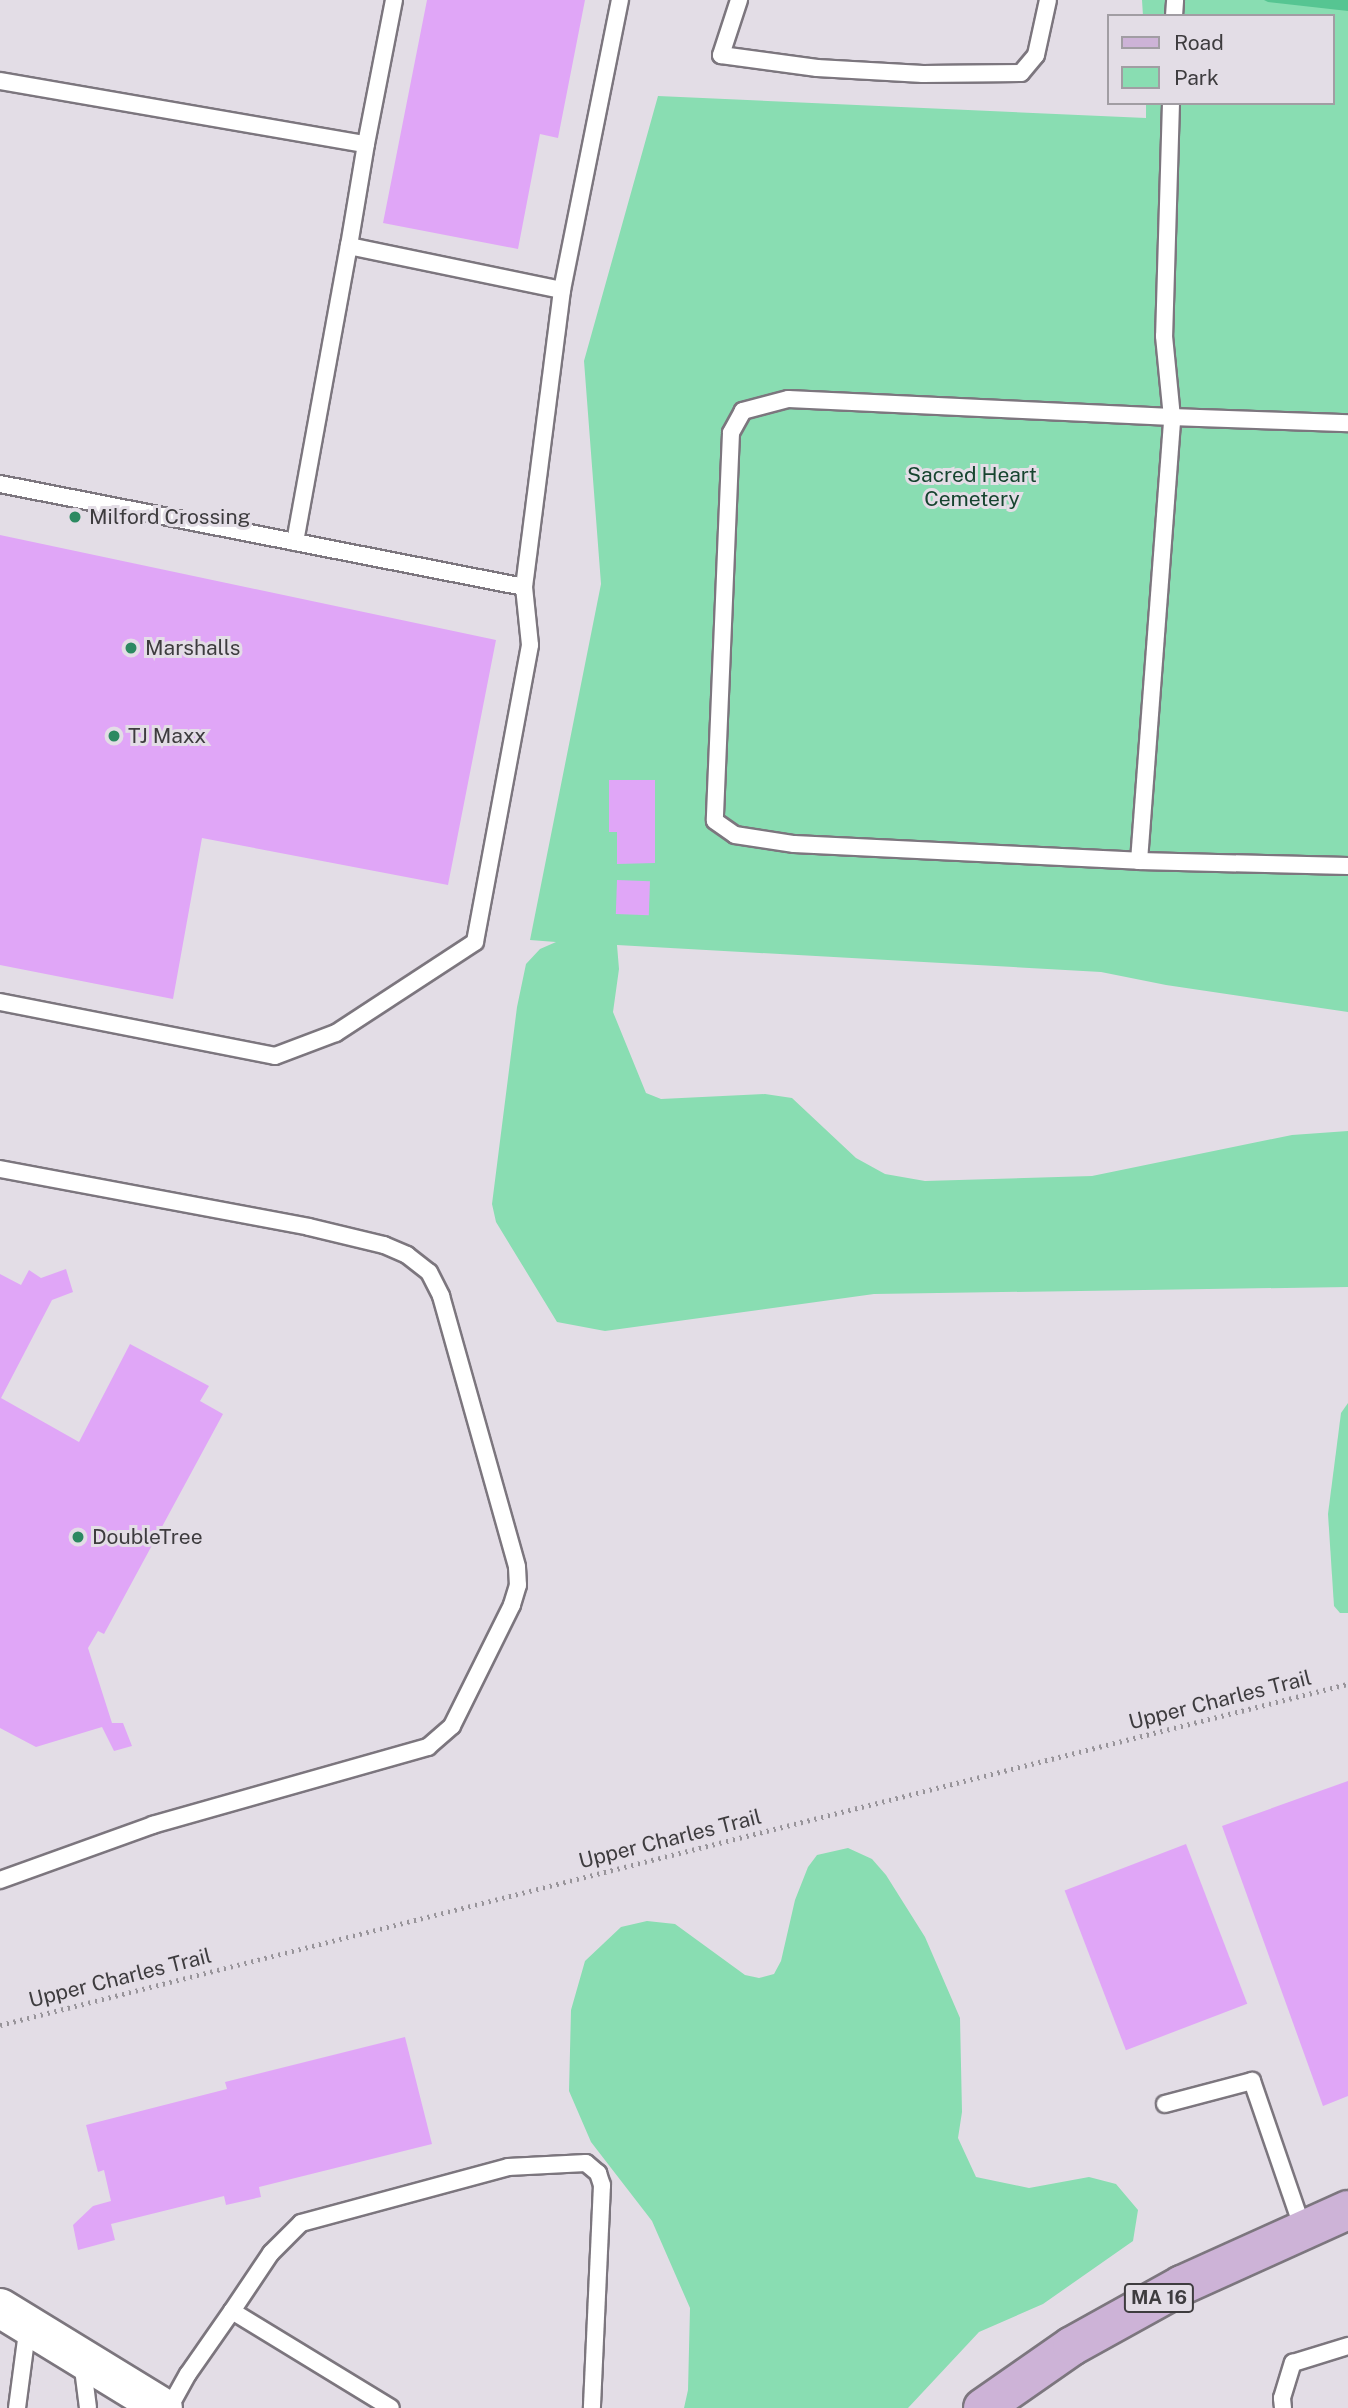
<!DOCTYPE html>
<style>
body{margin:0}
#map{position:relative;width:1348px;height:2408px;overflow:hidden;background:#e3dde6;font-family:"Public Sans",sans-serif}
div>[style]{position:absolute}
.green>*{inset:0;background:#89ddb2}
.water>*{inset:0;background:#56c592}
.building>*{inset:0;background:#e0a6f7;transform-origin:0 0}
.path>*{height:4.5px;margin-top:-2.25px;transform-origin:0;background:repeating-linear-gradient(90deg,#98949a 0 2px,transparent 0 7px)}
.roads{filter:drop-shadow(2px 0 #7c767e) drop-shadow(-2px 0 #7c767e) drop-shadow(0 2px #7c767e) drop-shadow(0 -2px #7c767e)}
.service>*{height:16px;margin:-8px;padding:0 8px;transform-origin:8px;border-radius:8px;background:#fff}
.secondary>*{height:38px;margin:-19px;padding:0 19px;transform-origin:19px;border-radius:19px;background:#fff}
.primary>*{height:38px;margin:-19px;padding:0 19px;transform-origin:19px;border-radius:19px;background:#cdb3d7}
.dots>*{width:19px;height:19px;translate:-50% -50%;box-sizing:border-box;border:4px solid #e3dde6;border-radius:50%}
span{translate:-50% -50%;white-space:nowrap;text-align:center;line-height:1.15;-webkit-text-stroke:6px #e3dde6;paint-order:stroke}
.shield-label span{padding:2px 5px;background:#e3dde6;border:2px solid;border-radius:5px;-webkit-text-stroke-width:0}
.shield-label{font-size:19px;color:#3e3c3f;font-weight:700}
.park-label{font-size:21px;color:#16442f}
.poi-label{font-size:21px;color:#3e3c3f}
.left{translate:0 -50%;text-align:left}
.street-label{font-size:21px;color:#3e3c3f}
.legend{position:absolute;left:1107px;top:14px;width:228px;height:91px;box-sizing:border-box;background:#e3dde6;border:2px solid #a19da3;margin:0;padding:9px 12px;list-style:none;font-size:21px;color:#3e3c3f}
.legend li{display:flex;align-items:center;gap:14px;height:35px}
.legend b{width:35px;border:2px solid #a19da3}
</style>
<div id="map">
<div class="green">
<i style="clip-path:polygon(1142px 0,1348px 0,1348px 1012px,1166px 985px,1101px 972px,617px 945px,619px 969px,613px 1012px,646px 1093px,661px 1099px,765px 1094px,792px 1098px,856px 1158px,885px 1174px,925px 1181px,1092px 1176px,1292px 1135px,1348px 1131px,1348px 1287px,874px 1294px,605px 1331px,557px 1322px,496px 1222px,492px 1204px,517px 1007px,526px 964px,540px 949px,556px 942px,530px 940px,601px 584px,584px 361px,658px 96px,1146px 118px,1146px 103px,1332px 103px,1332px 16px,1143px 16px)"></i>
<i style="clip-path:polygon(1348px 1403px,1348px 1613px,1340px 1613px,1334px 1606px,1328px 1514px,1341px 1413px)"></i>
<i style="clip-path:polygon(848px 1848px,872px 1859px,886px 1875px,925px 1937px,960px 2018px,962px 2112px,958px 2138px,976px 2177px,1029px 2188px,1089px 2177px,1116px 2184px,1138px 2210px,1133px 2241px,1043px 2304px,979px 2332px,908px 2408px,684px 2408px,688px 2390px,690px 2308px,652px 2221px,591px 2142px,569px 2091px,571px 2010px,585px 1961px,621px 1927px,647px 1921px,675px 1924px,745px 1975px,759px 1978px,774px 1974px,781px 1961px,795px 1900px,808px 1867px,817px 1855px)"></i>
</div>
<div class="water">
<i style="clip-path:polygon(1264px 0,1348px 0,1348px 11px,1268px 2px)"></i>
</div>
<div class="building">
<i style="clip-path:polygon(427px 0,585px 0,558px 138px,540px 134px,518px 249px,383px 223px)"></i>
<i style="clip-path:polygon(0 535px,496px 640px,448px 885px,202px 838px,173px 999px,0 965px)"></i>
<i style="clip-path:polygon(609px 780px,655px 780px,655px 863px,617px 864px,617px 832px,609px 832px)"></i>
<i style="left:617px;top:880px;width:33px;height:34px;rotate:2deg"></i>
<i style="clip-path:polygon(66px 1269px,73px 1292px,52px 1300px,1px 1398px,79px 1442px,130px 1344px,209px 1386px,200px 1401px,223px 1414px,104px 1634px,98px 1631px,88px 1648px,112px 1723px,123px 1723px,132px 1746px,114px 1751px,102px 1727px,36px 1747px,0 1728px,0 1274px,21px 1285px,29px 1270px,41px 1278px)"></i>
<i style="clip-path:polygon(1348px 1781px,1348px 2096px,1323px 2106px,1222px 1826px)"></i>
<i style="left:1186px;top:1844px;width:171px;height:130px;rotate:69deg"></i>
<i style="clip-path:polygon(405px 2037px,432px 2144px,259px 2187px,261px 2197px,226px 2205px,224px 2196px,111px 2224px,115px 2240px,78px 2250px,73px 2225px,93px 2206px,111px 2201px,104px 2170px,98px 2172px,86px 2125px,227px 2089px,225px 2082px)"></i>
</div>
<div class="path">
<i style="left:0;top:2025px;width:1390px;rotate:-14.2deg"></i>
</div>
<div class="roads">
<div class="service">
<i style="left:739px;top:0;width:58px;rotate:108.1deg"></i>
<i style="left:721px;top:55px;width:97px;rotate:7.7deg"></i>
<i style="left:817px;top:68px;width:106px;rotate:3.2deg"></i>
<i style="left:923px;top:74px;width:98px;rotate:-0.6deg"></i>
<i style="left:1021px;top:73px;width:23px;rotate:-50deg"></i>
<i style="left:1036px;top:55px;width:56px;rotate:-77.7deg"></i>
<i style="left:1174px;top:16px;width:16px;rotate:-86deg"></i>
<i style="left:0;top:81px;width:371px;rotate:9.8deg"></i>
<i style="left:366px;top:144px;width:103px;rotate:99.5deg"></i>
<i style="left:349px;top:246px;width:217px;rotate:11.7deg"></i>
<i style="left:1171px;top:103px;width:233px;rotate:91.7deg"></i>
<i style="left:1164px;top:336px;width:81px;rotate:84.4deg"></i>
<i style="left:1172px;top:417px;width:176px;rotate:2deg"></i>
<i style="left:366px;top:144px;width:147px;rotate:-79deg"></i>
<i style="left:0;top:484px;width:534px;rotate:11.12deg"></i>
<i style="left:295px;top:542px;width:301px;rotate:-79.7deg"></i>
<i style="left:1139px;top:861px;width:445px;rotate:-85.7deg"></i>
<i style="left:1172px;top:417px;width:384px;rotate:-177.3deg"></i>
<i style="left:788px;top:399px;width:47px;rotate:165.1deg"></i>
<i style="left:743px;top:411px;width:25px;rotate:119deg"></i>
<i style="left:731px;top:433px;width:388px;rotate:92.4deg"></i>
<i style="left:715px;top:821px;width:24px;rotate:35deg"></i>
<i style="left:735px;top:835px;width:60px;rotate:8.7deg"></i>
<i style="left:794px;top:844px;width:345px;rotate:2.8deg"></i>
<i style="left:1139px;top:861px;width:209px;rotate:1.4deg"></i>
<i style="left:0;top:1002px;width:280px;rotate:11.1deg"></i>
<i style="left:275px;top:1056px;width:65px;rotate:-20.7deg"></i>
<i style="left:336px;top:1033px;width:166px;rotate:-33.2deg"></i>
<i style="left:475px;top:942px;width:302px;rotate:-79.5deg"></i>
<i style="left:530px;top:645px;width:58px;rotate:-95.9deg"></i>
<i style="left:524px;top:587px;width:299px;rotate:-82.7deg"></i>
<i style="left:562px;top:290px;width:296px;rotate:-78.7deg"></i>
<i style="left:0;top:1169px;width:314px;rotate:10.6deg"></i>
<i style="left:309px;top:1227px;width:77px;rotate:13.5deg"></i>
<i style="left:384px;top:1245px;width:25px;rotate:23deg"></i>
<i style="left:407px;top:1255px;width:28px;rotate:38deg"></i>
<i style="left:429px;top:1272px;width:27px;rotate:63deg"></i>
<i style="left:441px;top:1296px;width:281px;rotate:74.3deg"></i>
<i style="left:517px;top:1567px;width:18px;rotate:87deg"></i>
<i style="left:518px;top:1585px;width:21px;rotate:107deg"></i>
<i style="left:512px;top:1605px;width:135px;rotate:116.4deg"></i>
<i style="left:452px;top:1726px;width:32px;rotate:139deg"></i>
<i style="left:428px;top:1747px;width:286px;rotate:164.2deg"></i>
<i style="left:153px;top:1825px;width:163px;rotate:160.2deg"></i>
<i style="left:1165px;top:2104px;width:90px;rotate:-14.8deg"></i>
<i style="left:1252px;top:2081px;width:157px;rotate:71deg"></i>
<i style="left:232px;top:2311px;width:70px;rotate:-56.1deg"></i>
<i style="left:271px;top:2253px;width:42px;rotate:-45deg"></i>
<i style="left:301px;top:2223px;width:214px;rotate:-15.1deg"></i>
<i style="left:508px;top:2167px;width:78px;rotate:-2.9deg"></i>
<i style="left:586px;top:2163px;width:16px;rotate:40deg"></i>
<i style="left:598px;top:2173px;width:13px;rotate:72deg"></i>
<i style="left:602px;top:2185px;width:223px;rotate:92.6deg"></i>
<i style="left:82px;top:2361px;width:47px;rotate:82.7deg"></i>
<i style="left:17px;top:2408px;width:84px;rotate:-82.5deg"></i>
<i style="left:169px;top:2408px;width:39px;rotate:-61deg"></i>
<i style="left:188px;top:2374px;width:77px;rotate:-55.1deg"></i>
<i style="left:232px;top:2311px;width:186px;rotate:31.4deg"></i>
<i style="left:1283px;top:2408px;width:10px;rotate:-96deg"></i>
<i style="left:1282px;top:2398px;width:37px;rotate:-73deg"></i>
<i style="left:1293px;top:2363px;width:58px;rotate:-17.2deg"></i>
</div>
<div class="secondary">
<i style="left:0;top:2308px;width:191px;rotate:31.5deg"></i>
</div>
<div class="primary">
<i style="left:983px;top:2408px;width:108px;rotate:-34.9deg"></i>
<i style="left:1072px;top:2346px;width:126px;rotate:-29deg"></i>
<i style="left:1182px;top:2285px;width:182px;rotate:-24.3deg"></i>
</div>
</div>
<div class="dots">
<i style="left:75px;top:517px;background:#2c8961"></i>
<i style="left:131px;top:648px;background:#2c8961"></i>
<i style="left:114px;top:736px;background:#2c8961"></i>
<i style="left:78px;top:1537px;background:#2c8961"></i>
</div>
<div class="shield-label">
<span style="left:1159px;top:2298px">MA 16</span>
</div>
<div class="park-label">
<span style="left:972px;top:487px">Sacred Heart<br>Cemetery</span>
</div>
<div class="poi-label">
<span class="left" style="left:89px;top:517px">Milford Crossing</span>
<span class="left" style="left:145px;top:648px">Marshalls</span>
<span class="left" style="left:128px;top:736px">TJ Maxx</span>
<span class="left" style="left:92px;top:1537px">DoubleTree</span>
</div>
<div class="street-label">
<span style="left:1220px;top:1700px;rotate:-14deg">Upper Charles Trail</span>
<span style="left:670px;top:1839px;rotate:-14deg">Upper Charles Trail</span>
<span style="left:120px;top:1978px;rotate:-14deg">Upper Charles Trail</span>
</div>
<ul class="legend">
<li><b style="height:9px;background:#cdb3d7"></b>Road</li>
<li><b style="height:19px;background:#89ddb2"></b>Park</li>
</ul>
</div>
